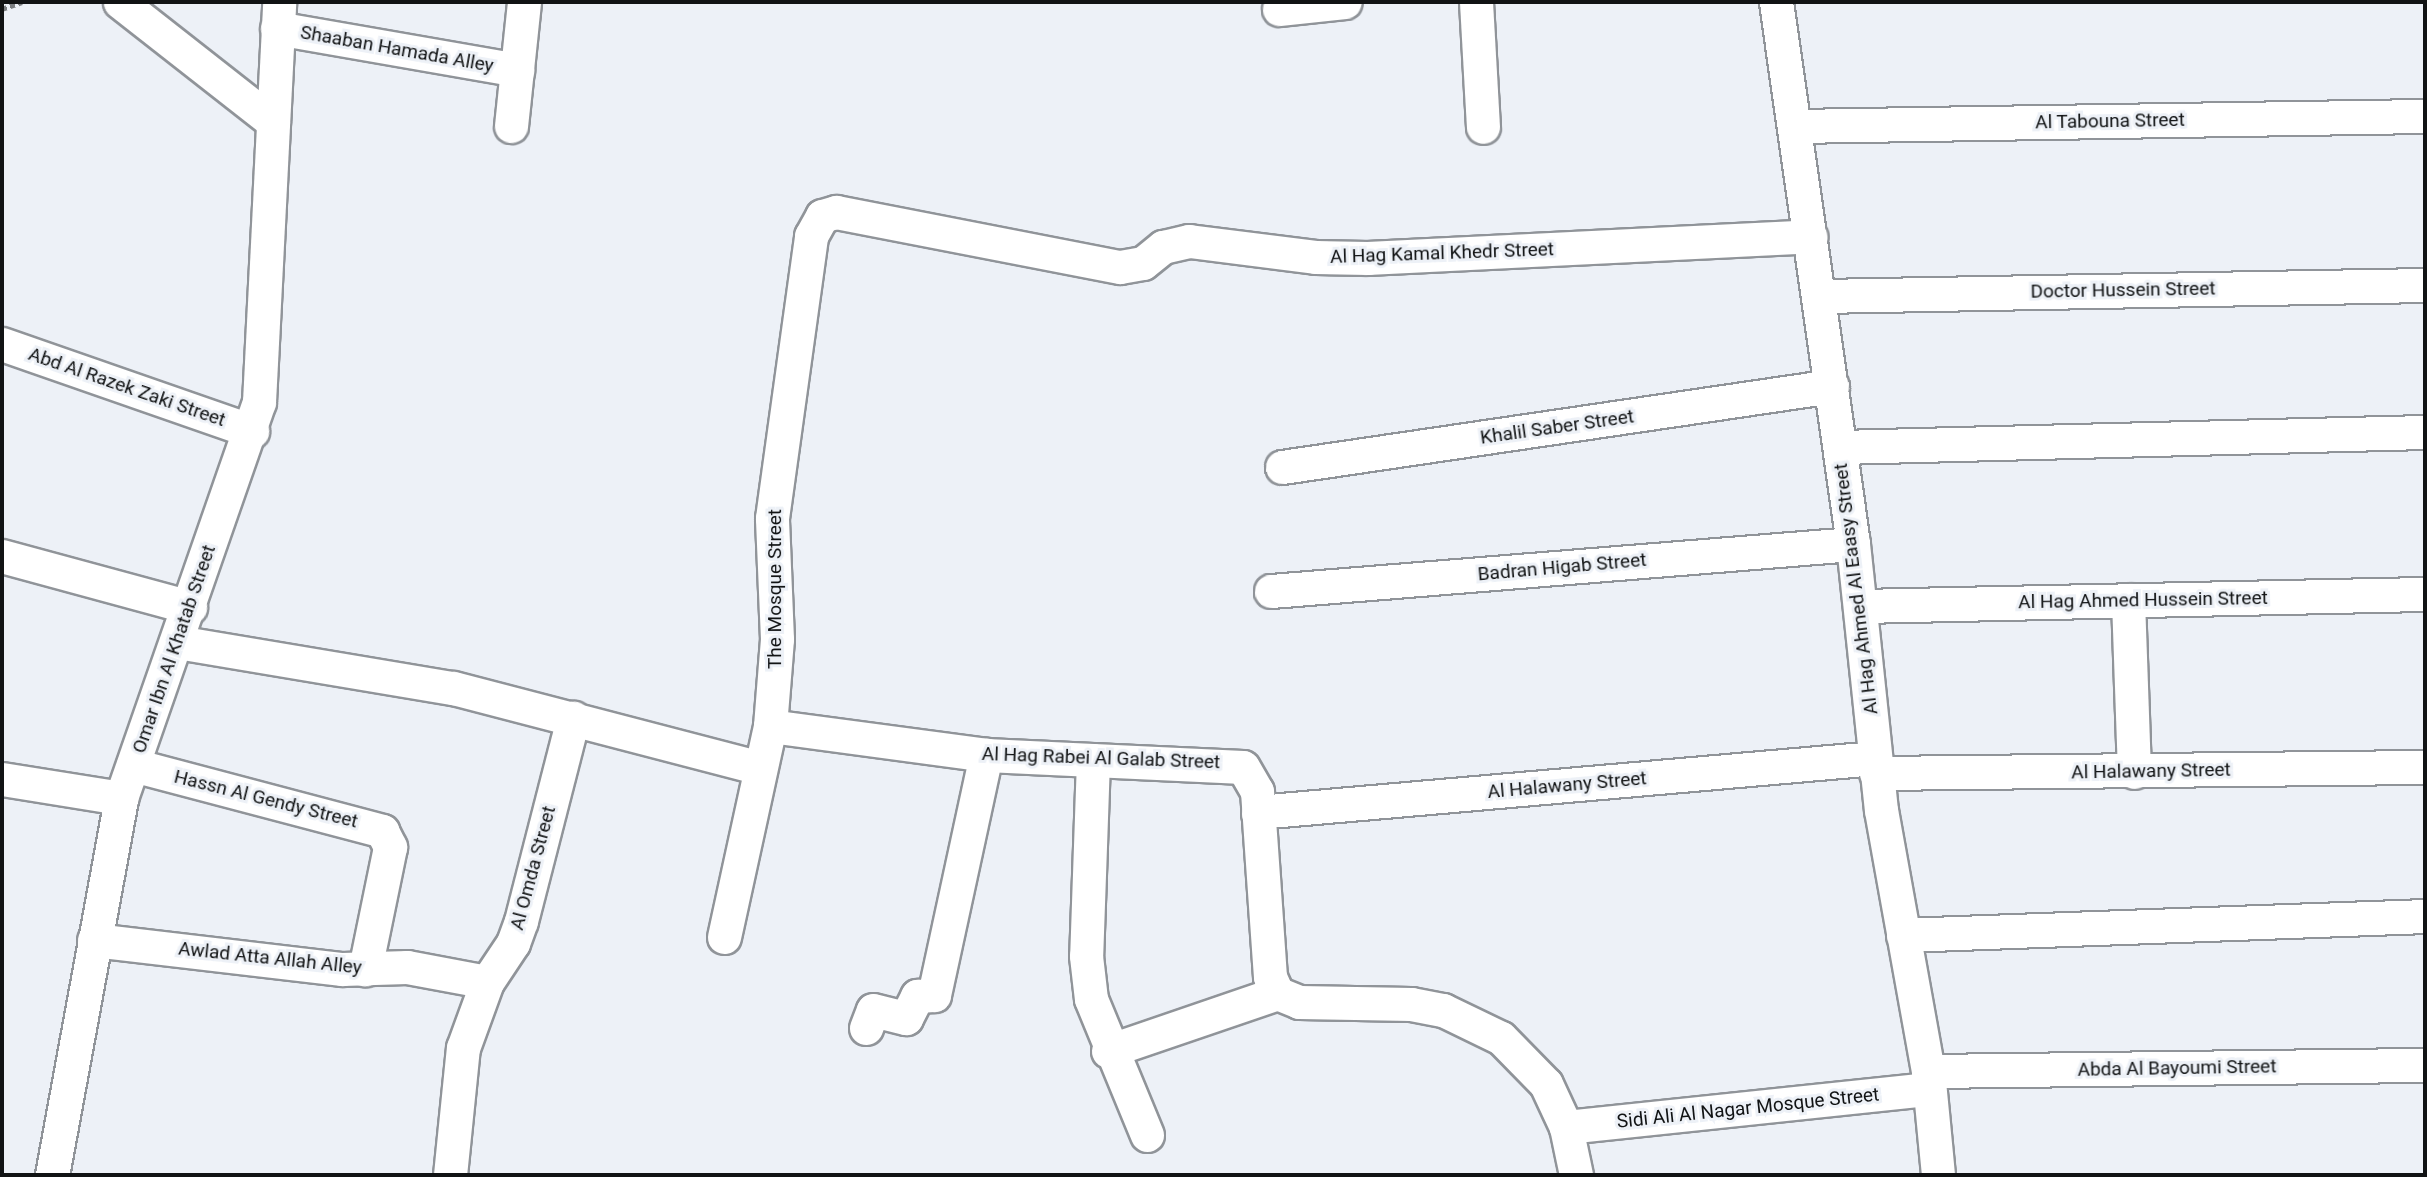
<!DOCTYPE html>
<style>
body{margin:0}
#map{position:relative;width:2427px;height:1177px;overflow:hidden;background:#edf1f7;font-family:Roboto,sans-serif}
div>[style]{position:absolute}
.path>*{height:4.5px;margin-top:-2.25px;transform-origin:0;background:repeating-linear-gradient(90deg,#7b7e81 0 5px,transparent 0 8.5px)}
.roads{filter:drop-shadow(2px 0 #909499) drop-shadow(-2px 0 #909499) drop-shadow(0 2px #909499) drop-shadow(0 -2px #909499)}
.street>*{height:33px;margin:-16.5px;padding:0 16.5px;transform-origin:16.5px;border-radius:16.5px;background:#fff}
span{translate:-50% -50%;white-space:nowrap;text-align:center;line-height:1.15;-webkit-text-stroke:6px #edf1f7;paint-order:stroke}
.street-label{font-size:19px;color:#111314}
.frame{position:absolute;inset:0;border:4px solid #111314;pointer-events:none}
</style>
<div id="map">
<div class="path">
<i style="left:2px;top:9px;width:21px;rotate:-19deg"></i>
</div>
<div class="roads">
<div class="street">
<i style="left:120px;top:2px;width:194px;rotate:38.1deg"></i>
<i style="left:1476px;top:2px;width:125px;rotate:86.8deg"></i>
<i style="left:1776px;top:2px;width:547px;rotate:81.91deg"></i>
<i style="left:1853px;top:544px;width:267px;rotate:84deg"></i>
<i style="left:1881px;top:810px;width:265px;rotate:79.8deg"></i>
<i style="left:1928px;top:1071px;width:104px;rotate:84.5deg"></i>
<i style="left:1279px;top:9px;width:66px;rotate:-6.1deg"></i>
<i style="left:277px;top:28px;width:244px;rotate:9.9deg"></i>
<i style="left:511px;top:126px;width:125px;rotate:-84deg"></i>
<i style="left:1794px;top:126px;width:631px;rotate:-0.91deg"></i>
<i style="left:1820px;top:296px;width:605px;rotate:-1.04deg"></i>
<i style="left:2px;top:344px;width:265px;rotate:19.2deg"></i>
<i style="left:1840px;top:447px;width:585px;rotate:-1.47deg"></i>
<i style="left:1282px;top:467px;width:556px;rotate:-8.38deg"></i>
<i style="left:2px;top:556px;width:195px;rotate:15.2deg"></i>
<i style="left:1271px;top:591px;width:584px;rotate:-4.62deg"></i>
<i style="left:2128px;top:600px;width:172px;rotate:88deg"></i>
<i style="left:1860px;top:606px;width:565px;rotate:-1.22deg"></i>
<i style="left:177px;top:642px;width:280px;rotate:9.5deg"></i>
<i style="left:453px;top:688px;width:317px;rotate:14.6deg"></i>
<i style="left:770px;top:726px;width:218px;rotate:7.6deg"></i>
<i style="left:986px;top:755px;width:257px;rotate:2.7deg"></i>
<i style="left:1243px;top:767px;width:28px;rotate:60deg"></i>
<i style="left:1257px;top:791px;width:186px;rotate:86deg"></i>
<i style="left:1270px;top:977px;width:17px;rotate:66deg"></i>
<i style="left:1277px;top:993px;width:24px;rotate:22deg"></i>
<i style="left:1299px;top:1002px;width:112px;rotate:1deg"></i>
<i style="left:1411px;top:1004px;width:33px;rotate:11deg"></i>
<i style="left:1443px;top:1010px;width:64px;rotate:25.8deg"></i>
<i style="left:1501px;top:1038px;width:64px;rotate:45.6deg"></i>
<i style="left:1546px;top:1084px;width:47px;rotate:65.1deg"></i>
<i style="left:1566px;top:1127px;width:49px;rotate:78.2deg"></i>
<i style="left:1093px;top:760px;width:196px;rotate:92deg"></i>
<i style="left:1086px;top:956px;width:43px;rotate:83.4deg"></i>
<i style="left:1091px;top:999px;width:147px;rotate:67.6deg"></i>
<i style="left:133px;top:765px;width:258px;rotate:14.8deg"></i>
<i style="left:382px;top:831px;width:18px;rotate:63deg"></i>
<i style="left:390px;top:847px;width:125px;rotate:101.6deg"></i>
<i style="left:1876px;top:773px;width:549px;rotate:-0.63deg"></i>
<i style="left:2px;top:779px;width:121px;rotate:9.1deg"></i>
<i style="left:1258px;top:812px;width:619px;rotate:-5deg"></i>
<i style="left:1903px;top:935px;width:522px;rotate:-2.08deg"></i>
<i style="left:724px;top:937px;width:216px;rotate:-77.7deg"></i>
<i style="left:770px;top:726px;width:87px;rotate:-85.4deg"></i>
<i style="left:777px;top:639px;width:121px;rotate:-92.4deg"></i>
<i style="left:772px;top:518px;width:285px;rotate:-82.1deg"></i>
<i style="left:811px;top:236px;width:23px;rotate:-61deg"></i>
<i style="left:822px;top:216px;width:15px;rotate:-16deg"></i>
<i style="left:836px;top:212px;width:289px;rotate:11deg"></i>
<i style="left:1120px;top:267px;width:23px;rotate:-10deg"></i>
<i style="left:1143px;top:263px;width:26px;rotate:-39deg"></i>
<i style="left:1163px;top:247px;width:27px;rotate:-13deg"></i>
<i style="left:1189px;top:241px;width:127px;rotate:7.2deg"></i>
<i style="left:1315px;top:257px;width:53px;rotate:1.1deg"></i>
<i style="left:1368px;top:258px;width:443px;rotate:-2.8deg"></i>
<i style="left:94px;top:940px;width:250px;rotate:6.7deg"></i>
<i style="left:342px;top:969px;width:65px;rotate:-1.8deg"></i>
<i style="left:407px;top:967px;width:81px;rotate:10.6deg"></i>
<i style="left:866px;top:1028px;width:19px;rotate:-69deg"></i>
<i style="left:873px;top:1010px;width:34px;rotate:14deg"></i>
<i style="left:906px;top:1018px;width:25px;rotate:-63deg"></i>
<i style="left:917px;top:996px;width:17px;rotate:-3deg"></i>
<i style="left:934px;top:995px;width:246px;rotate:-77.8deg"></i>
<i style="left:1108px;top:1051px;width:179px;rotate:-18.9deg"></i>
<i style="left:1928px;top:1071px;width:497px;rotate:-0.7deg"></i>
<i style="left:1566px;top:1127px;width:365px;rotate:-6deg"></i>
<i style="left:52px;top:1175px;width:383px;rotate:-79.6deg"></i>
<i style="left:121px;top:798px;width:419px;rotate:-70.8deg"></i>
<i style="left:259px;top:402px;width:400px;rotate:-87.1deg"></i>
<i style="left:450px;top:1175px;width:128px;rotate:-84.2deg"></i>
<i style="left:463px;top:1048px;width:70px;rotate:-70deg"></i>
<i style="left:487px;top:982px;width:47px;rotate:-56.3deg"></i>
<i style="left:513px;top:943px;width:23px;rotate:-70deg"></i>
<i style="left:521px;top:921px;width:210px;rotate:-75.6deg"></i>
</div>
</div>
<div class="street-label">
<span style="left:397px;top:49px;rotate:10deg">Shaaban Hamada Alley</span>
<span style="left:2110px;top:121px;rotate:-1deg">Al Tabouna Street</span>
<span style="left:1442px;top:253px;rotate:-2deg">Al Hag Kamal Khedr Street</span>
<span style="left:2123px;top:290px;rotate:-1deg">Doctor Hussein Street</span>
<span style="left:127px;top:387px;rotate:19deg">Abd Al Razek Zaki Street</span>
<span style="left:1557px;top:427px;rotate:-8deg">Khalil Saber Street</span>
<span style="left:1562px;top:567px;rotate:-5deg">Badran Higab Street</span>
<span style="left:775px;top:589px;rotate:-90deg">The Mosque Street</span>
<span style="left:1856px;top:589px;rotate:-97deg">Al Hag Ahmed Al Eaasy Street</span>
<span style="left:2143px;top:600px;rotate:-1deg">Al Hag Ahmed Hussein Street</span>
<span style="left:174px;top:649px;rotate:-71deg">Omar Ibn Al Khatab Street</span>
<span style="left:1101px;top:758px;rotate:2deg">Al Hag Rabei Al Galab Street</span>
<span style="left:2151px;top:771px;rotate:-1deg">Al Halawany Street</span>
<span style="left:1567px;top:785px;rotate:-5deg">Al Halawany Street</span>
<span style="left:266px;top:799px;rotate:14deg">Hassn Al Gendy Street</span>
<span style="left:533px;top:868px;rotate:-75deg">Al Omda Street</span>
<span style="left:270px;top:958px;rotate:6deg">Awlad Atta Allah Alley</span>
<span style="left:2177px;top:1068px;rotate:-1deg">Abda Al Bayoumi Street</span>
<span style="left:1748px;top:1108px;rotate:-6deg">Sidi Ali Al Nagar Mosque Street</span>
</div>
<div class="frame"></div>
</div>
